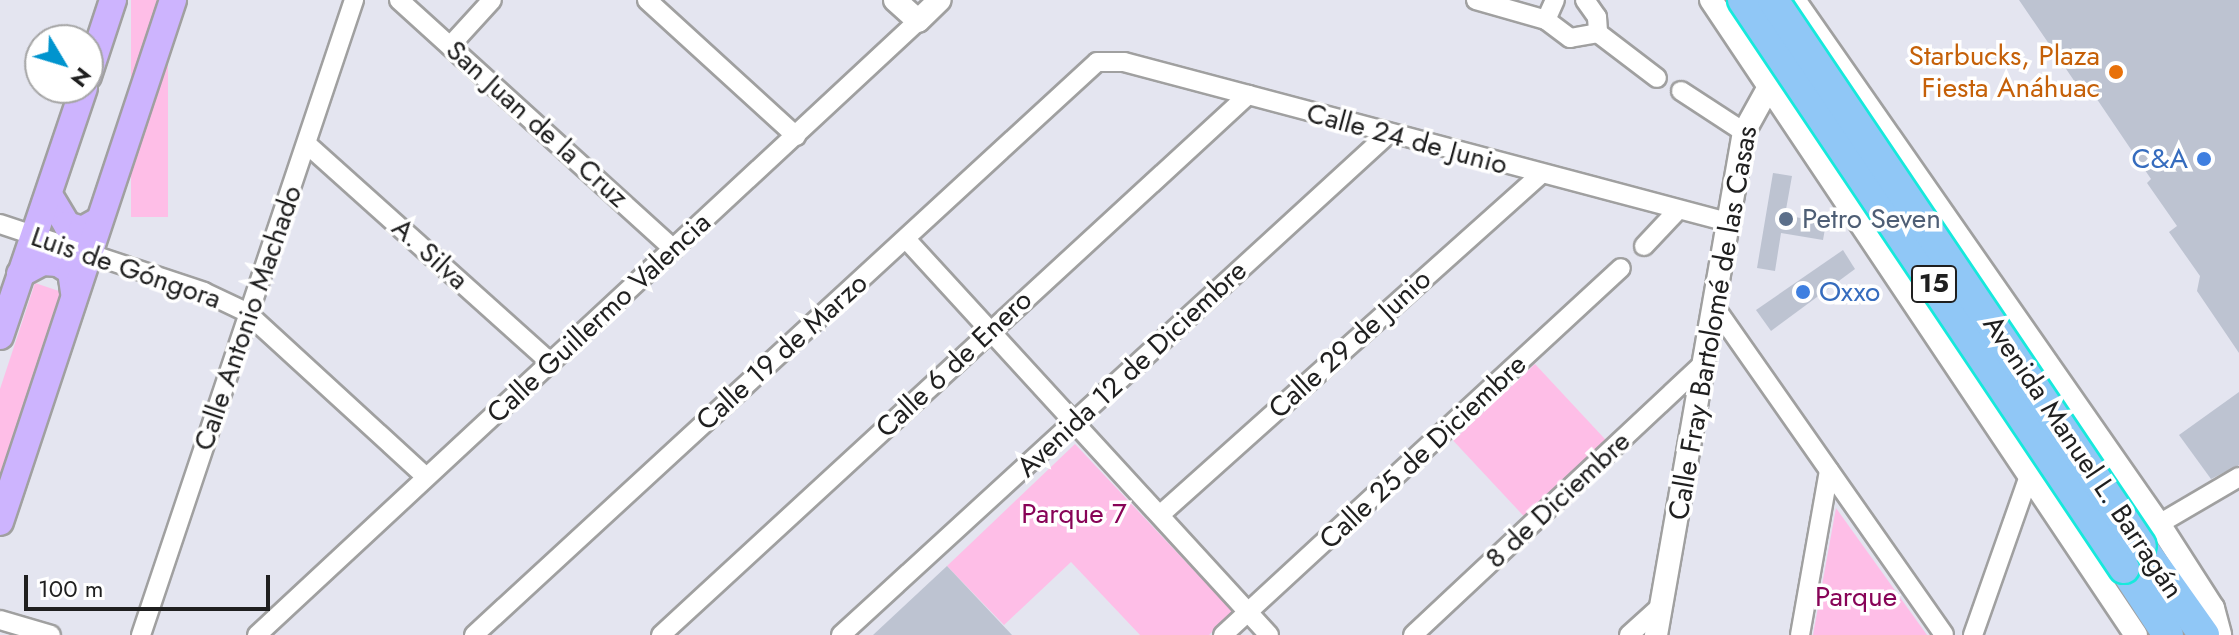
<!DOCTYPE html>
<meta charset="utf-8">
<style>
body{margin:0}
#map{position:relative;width:2239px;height:635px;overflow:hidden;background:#e4e5f0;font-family:Jost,sans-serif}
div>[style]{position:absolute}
.park>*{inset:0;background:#febee7;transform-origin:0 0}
.building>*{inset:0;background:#bdc3d1}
.roads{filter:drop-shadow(2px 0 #a0a0a0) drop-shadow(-2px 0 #a0a0a0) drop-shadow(0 2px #a0a0a0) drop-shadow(0 -2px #a0a0a0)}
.minor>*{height:18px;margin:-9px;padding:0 9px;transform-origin:9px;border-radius:9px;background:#fff}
.tertiary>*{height:22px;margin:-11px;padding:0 11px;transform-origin:11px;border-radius:11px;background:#fff}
.secondary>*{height:26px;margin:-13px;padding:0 13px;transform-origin:13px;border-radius:13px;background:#cdb4fe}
.trunk>*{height:30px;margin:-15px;padding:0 15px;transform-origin:15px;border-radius:15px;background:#90c7f6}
.bridges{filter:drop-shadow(2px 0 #17e9dc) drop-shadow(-2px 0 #17e9dc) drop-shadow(0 2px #17e9dc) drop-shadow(0 -2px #17e9dc)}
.trunk-bridge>*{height:30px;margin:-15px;padding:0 15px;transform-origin:15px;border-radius:15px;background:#90c7f6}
.dots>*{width:22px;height:22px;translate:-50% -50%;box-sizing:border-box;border:4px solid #fff;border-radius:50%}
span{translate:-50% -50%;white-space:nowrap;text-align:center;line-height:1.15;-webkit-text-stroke:7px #fff;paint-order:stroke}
.shield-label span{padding:2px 6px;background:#fff;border:2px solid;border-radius:6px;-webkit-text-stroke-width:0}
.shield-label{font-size:26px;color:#1f1f1f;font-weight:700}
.food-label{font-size:28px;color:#c56008}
.right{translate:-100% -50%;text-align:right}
.street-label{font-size:28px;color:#1f1f1f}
.shop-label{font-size:28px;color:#366cbe}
.left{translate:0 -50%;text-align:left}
.service-label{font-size:28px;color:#4e5e75}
.park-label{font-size:28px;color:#870357}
.north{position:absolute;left:24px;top:24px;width:80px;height:80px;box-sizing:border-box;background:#fff;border:2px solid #a5a5a5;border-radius:50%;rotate:128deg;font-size:22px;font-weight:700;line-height:32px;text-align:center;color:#1f1f1f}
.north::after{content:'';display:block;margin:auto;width:28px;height:36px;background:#0094ce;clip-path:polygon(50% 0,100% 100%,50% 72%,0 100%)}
.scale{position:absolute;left:24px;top:575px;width:246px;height:36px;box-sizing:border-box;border:4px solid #1f1f1f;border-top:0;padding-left:10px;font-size:24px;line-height:28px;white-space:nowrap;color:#1f1f1f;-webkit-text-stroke:6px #fff;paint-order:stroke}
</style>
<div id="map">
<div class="park">
<i style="left:131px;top:0;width:37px;height:217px"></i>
<i style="clip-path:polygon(35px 283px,65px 293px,0 493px,0 389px)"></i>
<i style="left:1535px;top:364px;width:110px;height:112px;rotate:47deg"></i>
<i style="clip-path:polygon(1075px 444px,1233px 612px,1209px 635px,1140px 635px,1071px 562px,1004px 625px,947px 566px)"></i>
<i style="clip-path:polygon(1836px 508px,1927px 635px,1813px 635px)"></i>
</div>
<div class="building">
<i style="clip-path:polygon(2019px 0,2239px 0,2239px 353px,2197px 291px,2200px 276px,2169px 232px,2177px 226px,2147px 183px,2151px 179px,2084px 80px,2077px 85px)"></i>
<i style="clip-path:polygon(1773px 173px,1792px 176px,1785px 215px,1826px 223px,1823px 240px,1781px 233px,1775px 271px,1757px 268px)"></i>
<i style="clip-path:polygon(1843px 250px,1855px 269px,1771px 331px,1756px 310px)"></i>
<i style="clip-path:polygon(2239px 392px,2239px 465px,2211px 479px,2179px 435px)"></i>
<i style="clip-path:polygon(947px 566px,1012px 635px,873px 635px)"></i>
</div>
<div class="roads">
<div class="minor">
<i style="left:399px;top:0;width:371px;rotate:42.2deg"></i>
<i style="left:647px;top:0;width:202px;rotate:42.4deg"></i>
<i style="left:1476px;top:0;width:73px;rotate:15.9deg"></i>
<i style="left:1546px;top:20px;width:30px;rotate:37deg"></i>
<i style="left:1570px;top:38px;width:28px;rotate:-10deg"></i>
<i style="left:1585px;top:0;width:21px;rotate:55deg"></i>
<i style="left:1597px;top:17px;width:16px;rotate:86deg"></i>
<i style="left:1598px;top:33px;width:74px;rotate:37.3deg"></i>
<i style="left:1546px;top:20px;width:22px;rotate:-66deg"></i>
<i style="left:450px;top:46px;width:62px;rotate:-47.6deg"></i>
<i style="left:1681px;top:91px;width:75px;rotate:33.1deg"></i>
<i style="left:309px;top:146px;width:325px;rotate:41.9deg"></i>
<i style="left:0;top:224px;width:215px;rotate:18.4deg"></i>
<i style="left:204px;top:292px;width:47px;rotate:25.5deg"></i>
<i style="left:246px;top:312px;width:244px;rotate:42.5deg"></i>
<i style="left:906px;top:239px;width:537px;rotate:47.49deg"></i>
<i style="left:1644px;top:246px;width:47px;rotate:-46.7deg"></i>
<i style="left:1714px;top:306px;width:401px;rotate:55deg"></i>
<i style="left:1161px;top:514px;width:508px;rotate:-41.81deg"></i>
<i style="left:2159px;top:524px;width:93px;rotate:-30.4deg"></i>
<i style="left:0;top:620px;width:53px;rotate:16.4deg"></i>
<i style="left:141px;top:635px;width:670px;rotate:-71.46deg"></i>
<i style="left:257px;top:635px;width:902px;rotate:-42.89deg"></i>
<i style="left:474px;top:635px;width:846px;rotate:-42.61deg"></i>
<i style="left:1097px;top:62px;width:27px"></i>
<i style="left:1124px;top:62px;width:625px;rotate:14.84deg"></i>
<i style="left:661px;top:635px;width:798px;rotate:-42.61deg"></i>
<i style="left:841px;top:635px;width:740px;rotate:-42.48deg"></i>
<i style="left:1223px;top:635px;width:541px;rotate:-42.68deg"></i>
<i style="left:1413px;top:635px;width:397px;rotate:-43.1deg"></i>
<i style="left:1629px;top:635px;width:43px;rotate:-42.2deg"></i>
<i style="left:1800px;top:635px;width:167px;rotate:-80deg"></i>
<i style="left:1973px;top:635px;width:172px;rotate:-70.6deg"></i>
</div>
<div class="tertiary">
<i style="left:895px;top:0;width:31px;rotate:42deg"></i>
<i style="left:918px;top:21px;width:30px;rotate:-44deg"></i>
<i style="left:1711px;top:0;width:764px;rotate:56.21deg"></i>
<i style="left:1794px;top:0;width:639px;rotate:55.14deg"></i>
<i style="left:2159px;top:524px;width:100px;rotate:57.3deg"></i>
<i style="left:2213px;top:608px;width:28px;rotate:75deg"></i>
<i style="left:1656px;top:635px;width:511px;rotate:-80.08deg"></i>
<i style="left:1744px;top:132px;width:66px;rotate:-61.1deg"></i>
</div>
<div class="secondary">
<i style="left:88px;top:76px;width:80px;rotate:-71.8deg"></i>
<i style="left:49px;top:195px;width:35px;rotate:59deg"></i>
<i style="left:67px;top:225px;width:16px;rotate:18deg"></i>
<i style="left:82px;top:230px;width:18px;rotate:-29deg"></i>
<i style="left:20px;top:274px;width:26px;rotate:-28deg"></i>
<i style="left:43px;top:262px;width:15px;rotate:4deg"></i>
<i style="left:58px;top:263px;width:15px;rotate:32deg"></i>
<i style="left:71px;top:271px;width:21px;rotate:82deg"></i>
<i style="left:0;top:336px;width:262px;rotate:-71.3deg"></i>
<i style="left:0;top:522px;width:550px;rotate:-71.66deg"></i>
</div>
<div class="trunk">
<i style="left:2141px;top:546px;width:109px;rotate:54.7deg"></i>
<i style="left:2124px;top:568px;width:80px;rotate:56.7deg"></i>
</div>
</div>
<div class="bridges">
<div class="trunk-bridge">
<i style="left:1743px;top:0;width:684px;rotate:56.15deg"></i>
<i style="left:1773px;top:0;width:658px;rotate:56.02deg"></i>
</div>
</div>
<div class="dots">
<i style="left:2116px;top:72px;background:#e8710a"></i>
<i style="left:2204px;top:159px;background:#3f7fe0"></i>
<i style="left:1786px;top:219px;background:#5c6f8a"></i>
<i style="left:1803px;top:292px;background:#3f7fe0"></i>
</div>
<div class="shield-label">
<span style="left:1934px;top:284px">15</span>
</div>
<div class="food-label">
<span class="right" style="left:2100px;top:72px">Starbucks, Plaza<br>Fiesta Anáhuac</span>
</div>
<div class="street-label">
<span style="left:537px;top:124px;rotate:42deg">San Juan de la Cruz</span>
<span style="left:1407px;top:139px;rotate:15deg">Calle 24 de Junio</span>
<span style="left:430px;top:254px;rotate:42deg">A. Silva</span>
<span style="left:126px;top:268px;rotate:19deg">Luis de Góngora</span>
<span style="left:248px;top:318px;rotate:-71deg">Calle Antonio Machado</span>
<span style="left:599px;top:318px;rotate:-43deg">Calle Guillermo Valencia</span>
<span style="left:1713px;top:323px;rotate:-80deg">Calle Fray Bartolomé de las Casas</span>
<span style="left:1350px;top:344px;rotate:-42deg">Calle 29 de Junio</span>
<span style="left:782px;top:352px;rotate:-42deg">Calle 19 de Marzo</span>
<span style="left:954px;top:364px;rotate:-43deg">Calle 6 de Enero</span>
<span style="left:1132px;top:369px;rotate:-43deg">Avenida 12 de Diciembre</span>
<span style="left:1423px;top:452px;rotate:-43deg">Calle 25 de Diciembre</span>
<span style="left:2083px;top:457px;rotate:56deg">Avenida Manuel L. Barragán</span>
<span style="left:1558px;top:500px;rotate:-43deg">8 de Diciembre</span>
</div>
<div class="shop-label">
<span class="right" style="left:2188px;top:159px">C&amp;A</span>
<span class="left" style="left:1819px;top:292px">Oxxo</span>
</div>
<div class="service-label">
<span class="left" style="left:1802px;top:219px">Petro Seven</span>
</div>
<div class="park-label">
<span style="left:1074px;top:514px">Parque 7</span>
<span style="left:1856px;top:597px">Parque</span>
</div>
<div class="north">N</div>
<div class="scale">100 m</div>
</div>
